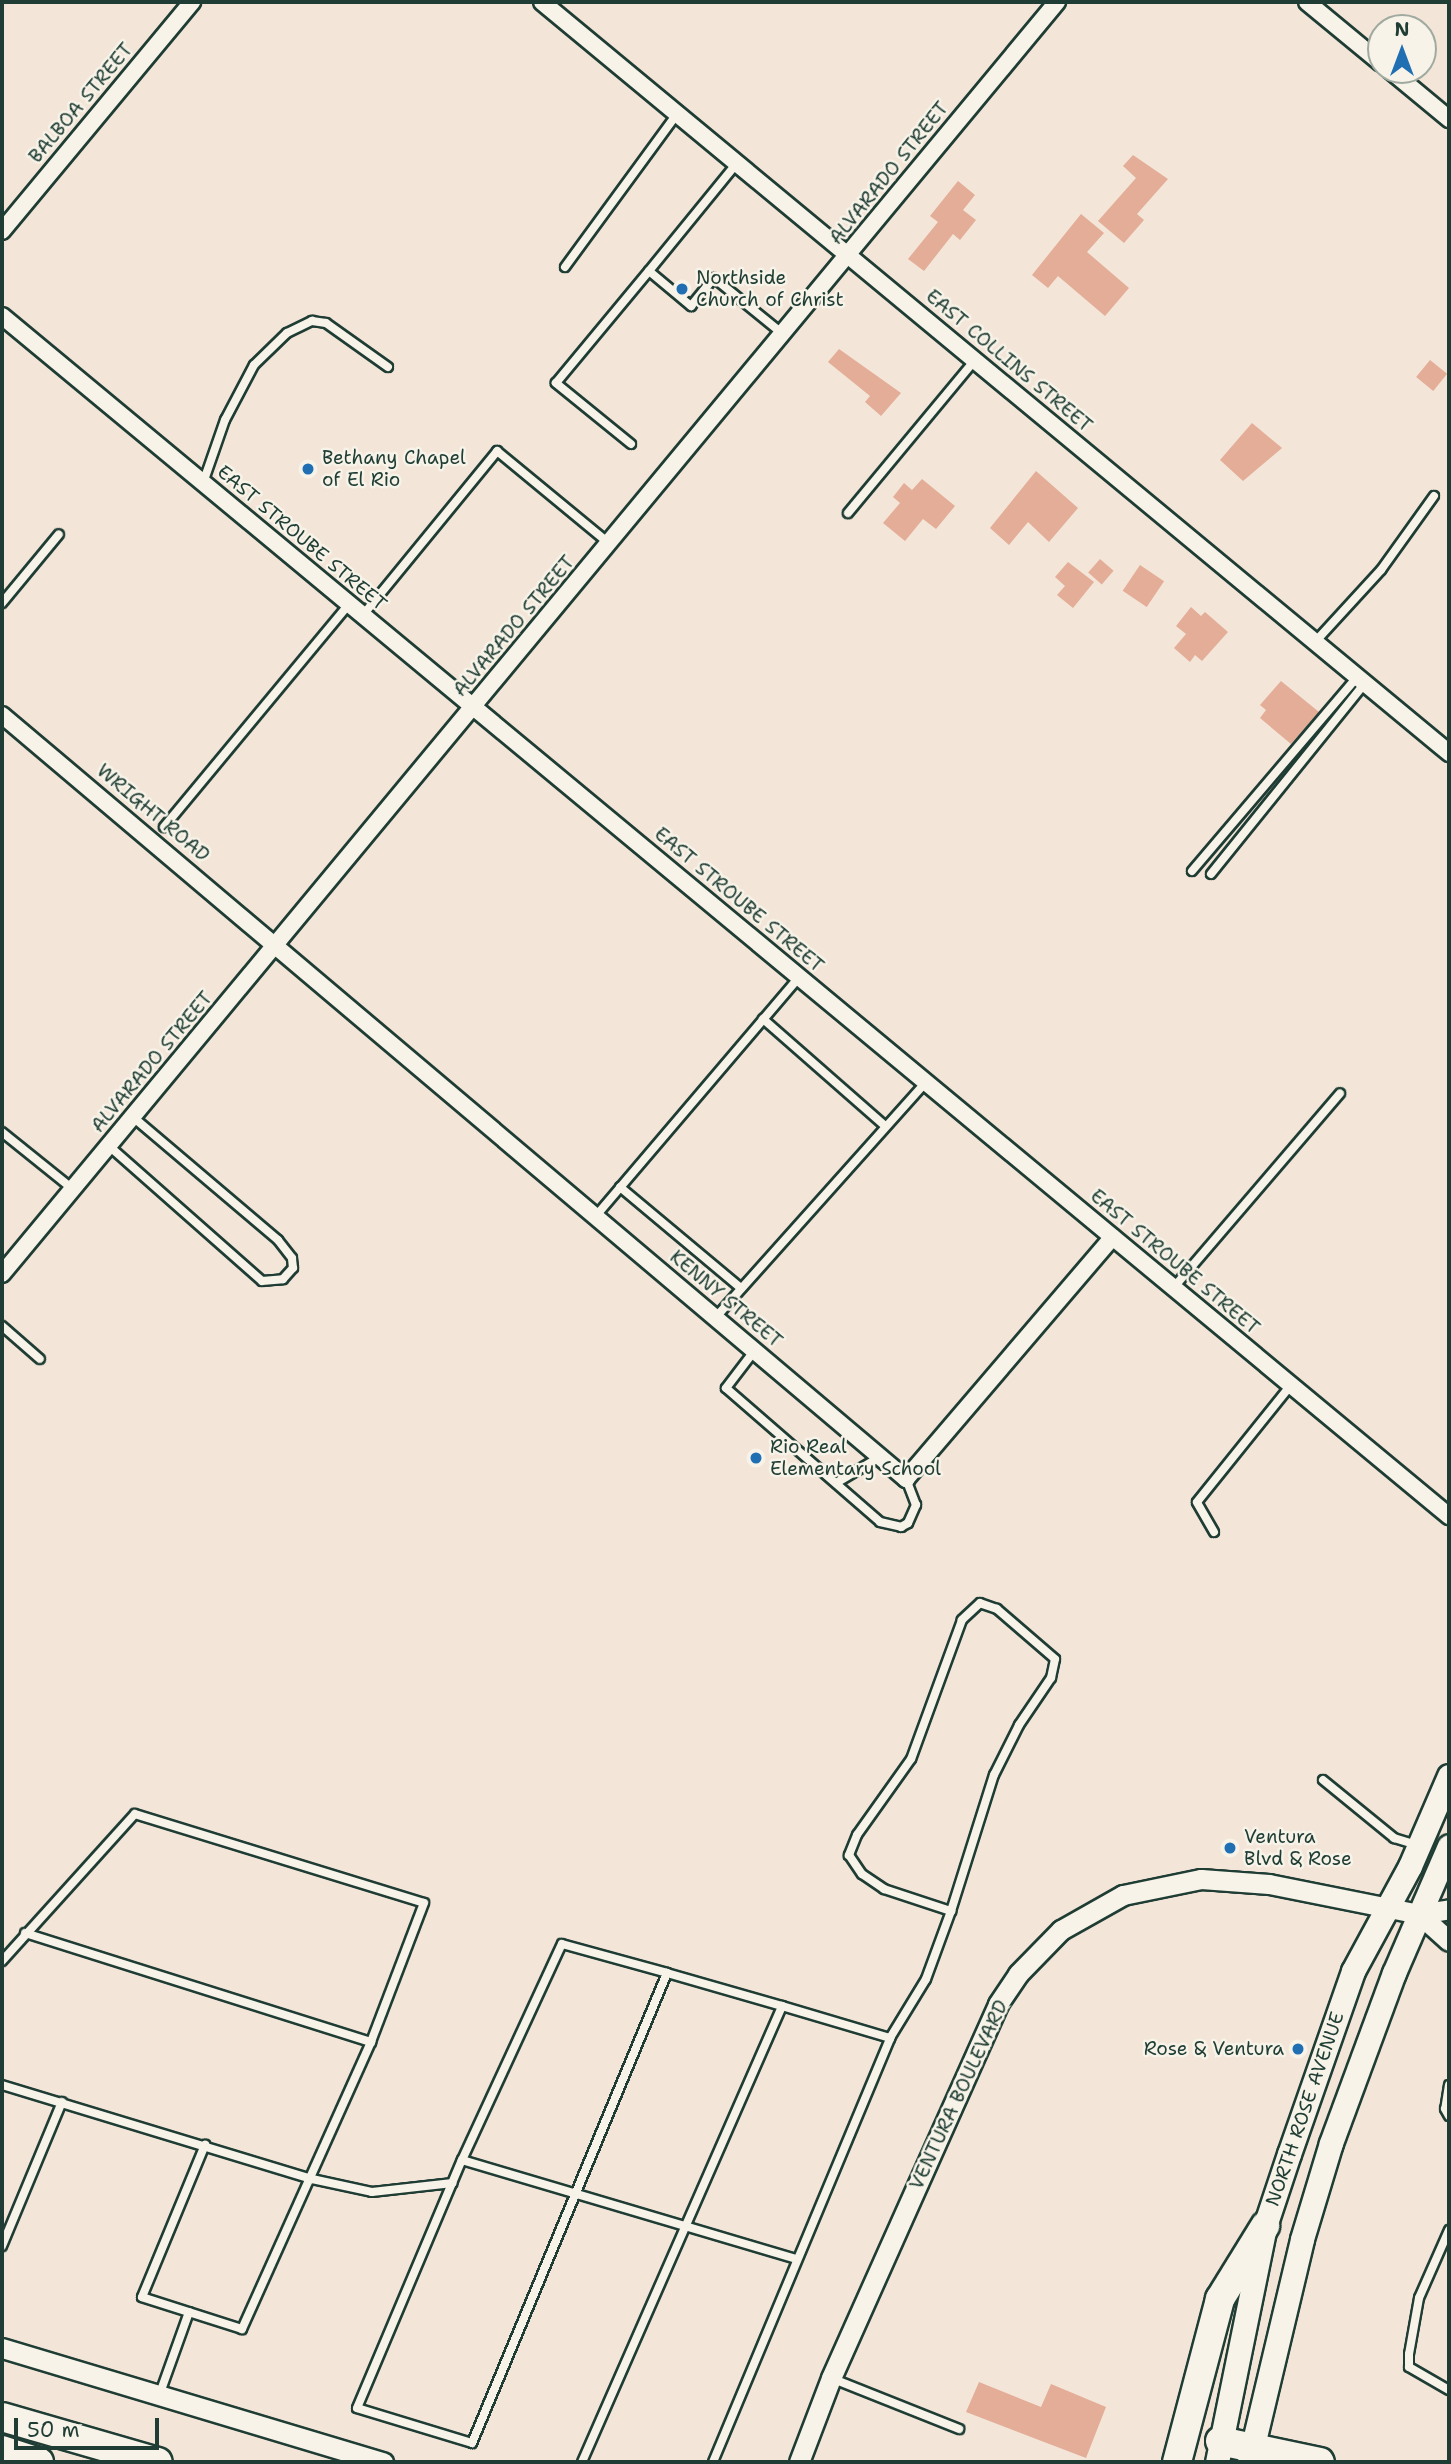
<!DOCTYPE html>
<style>
body{margin:0}
#map{position:relative;width:1451px;height:2464px;overflow:hidden;background:#f3e5d8;font-family:"Shantell Sans",sans-serif}
div>[style]{position:absolute}
.building>*{inset:0;background:#e3ad98;transform-origin:0 0}
.roads{filter:drop-shadow(2px 0 #1f3d34) drop-shadow(-2px 0 #1f3d34) drop-shadow(0 2px #1f3d34) drop-shadow(0 -2px #1f3d34)}
.service>*{height:8px;margin:-4px;padding:0 4px;transform-origin:4px;border-radius:4px;background:#f7f3e8}
.minor>*{height:16px;margin:-8px;padding:0 8px;transform-origin:8px;border-radius:8px;background:#f7f3e8}
.tertiary>*{height:19px;margin:-9.5px;padding:0 9.5px;transform-origin:9.5px;border-radius:9.5px;background:#f7f3e8}
.secondary>*{height:23px;margin:-11.5px;padding:0 11.5px;transform-origin:11.5px;border-radius:11.5px;background:#f7f3e8}
.motorway>*{height:28px;margin:-14px;padding:0 14px;transform-origin:14px;border-radius:14px;background:#f7f3e8}
.dots>*{width:19px;height:19px;translate:-50% -50%;box-sizing:border-box;border:4px solid #f7f3e8;border-radius:50%}
span{translate:-50% -50%;white-space:nowrap;text-align:center;line-height:1.15;-webkit-text-stroke:5px #f7f3e8;paint-order:stroke}
.street-label{font-size:19px;color:#1f3d34}
.poi-label{font-size:19px;color:#1f3d34}
.left{translate:0 -50%;text-align:left}
.right{translate:-100% -50%;text-align:right}
.frame{position:absolute;inset:0;border:4px solid #1f3d34;pointer-events:none}
.north{position:absolute;left:1367px;top:14px;width:70px;height:70px;box-sizing:border-box;background:#f7f3e8;border:2px solid #a1aaa0;border-radius:50%;rotate:0deg;font-size:19px;font-weight:700;line-height:28px;text-align:center;color:#1f3d34}
.north::after{content:'';display:block;margin:auto;width:24px;height:32px;background:#1f6fb2;clip-path:polygon(50% 0,100% 100%,50% 72%,0 100%)}
.scale{position:absolute;left:14px;top:2418px;width:145px;height:32px;box-sizing:border-box;border:4px solid #1f3d34;border-top:0;padding-left:9px;font-size:21px;line-height:24px;white-space:nowrap;color:#1f3d34;-webkit-text-stroke:5px #f7f3e8;paint-order:stroke}
</style>
<div id="map">
<div class="building">
<i style="clip-path:polygon(1133px 155px,1168px 179px,1137px 214px,1144px 220px,1124px 243px,1098px 221px,1136px 178px,1123px 166px)"></i>
<i style="clip-path:polygon(958px 181px,975px 195px,963px 210px,976px 220px,960px 240px,953px 234px,924px 271px,908px 259px,938px 222px,930px 216px)"></i>
<i style="clip-path:polygon(1081px 214px,1104px 233px,1087px 252px,1129px 288px,1105px 316px,1058px 276px,1048px 288px,1032px 275px)"></i>
<i style="clip-path:polygon(839px 349px,901px 393px,881px 416px,865px 402px,870px 396px,828px 362px)"></i>
<i style="left:1430px;top:360px;width:22px;height:22px;rotate:39deg"></i>
<i style="clip-path:polygon(1252px 423px,1282px 448px,1243px 481px,1220px 460px)"></i>
<i style="clip-path:polygon(1036px 471px,1078px 508px,1049px 542px,1028px 522px,1009px 545px,990px 528px)"></i>
<i style="clip-path:polygon(922px 479px,955px 506px,936px 529px,923px 519px,905px 541px,883px 523px,900px 503px,893px 497px,904px 483px,912px 490px)"></i>
<i style="left:1100px;top:559px;width:18px;height:18px;rotate:41deg"></i>
<i style="clip-path:polygon(1068px 562px,1094px 582px,1073px 608px,1057px 595px,1065px 586px,1055px 577px)"></i>
<i style="left:1140px;top:565px;width:29px;height:31px;rotate:34deg"></i>
<i style="clip-path:polygon(1191px 607px,1201px 616px,1205px 612px,1228px 632px,1202px 661px,1195px 655px,1190px 662px,1174px 648px,1186px 634px,1176px 626px)"></i>
<i style="clip-path:polygon(1281px 681px,1319px 712px,1291px 744px,1260px 718px,1266px 710px,1260px 705px)"></i>
<i style="clip-path:polygon(979px 2382px,1041px 2407px,1051px 2384px,1106px 2407px,1086px 2458px,966px 2412px)"></i>
</div>
<div class="roads">
<div class="service">
<i style="left:737px;top:163px;width:139px;rotate:129.2deg"></i>
<i style="left:649px;top:271px;width:55px;rotate:39.8deg"></i>
<i style="left:691px;top:306px;width:36px;rotate:-51deg"></i>
<i style="left:714px;top:278px;width:89px;rotate:39.1deg"></i>
<i style="left:565px;top:267px;width:190px;rotate:-53.8deg"></i>
<i style="left:631px;top:444px;width:97px;rotate:-140.9deg"></i>
<i style="left:556px;top:383px;width:146px;rotate:-50.3deg"></i>
<i style="left:203px;top:483px;width:67px;rotate:-70.8deg"></i>
<i style="left:225px;top:420px;width:62px;rotate:-62.2deg"></i>
<i style="left:254px;top:365px;width:46px;rotate:-44.1deg"></i>
<i style="left:287px;top:333px;width:28px;rotate:-26deg"></i>
<i style="left:312px;top:321px;width:14px;rotate:8deg"></i>
<i style="left:326px;top:323px;width:76px;rotate:35.4deg"></i>
<i style="left:848px;top:513px;width:199px;rotate:-50.3deg"></i>
<i style="left:2px;top:603px;width:89px;rotate:-50.4deg"></i>
<i style="left:363px;top:615px;width:212px;rotate:-50.7deg"></i>
<i style="left:497px;top:451px;width:146px;rotate:39.5deg"></i>
<i style="left:1315px;top:642px;width:98px;rotate:-47.5deg"></i>
<i style="left:1381px;top:570px;width:91px;rotate:-54.4deg"></i>
<i style="left:164px;top:827px;width:290px;rotate:-50.3deg"></i>
<i style="left:1192px;top:871px;width:255px;rotate:-49.6deg"></i>
<i style="left:1211px;top:874px;width:245px;rotate:-51.1deg"></i>
<i style="left:763px;top:1019px;width:161px;rotate:41.2deg"></i>
<i style="left:2px;top:1132px;width:91px;rotate:38.8deg"></i>
<i style="left:109px;top:1146px;width:204px;rotate:41.4deg"></i>
<i style="left:262px;top:1281px;width:21px;rotate:-5deg"></i>
<i style="left:283px;top:1279px;width:15px;rotate:-48deg"></i>
<i style="left:293px;top:1268px;width:10px;rotate:-96deg"></i>
<i style="left:292px;top:1258px;width:23px;rotate:-128deg"></i>
<i style="left:278px;top:1240px;width:190px;rotate:-139.7deg"></i>
<i style="left:620px;top:1187px;width:158px;rotate:39.9deg"></i>
<i style="left:595px;top:1217px;width:315px;rotate:-49.6deg"></i>
<i style="left:1174px;top:1287px;width:255px;rotate:-49.4deg"></i>
<i style="left:716px;top:1317px;width:315px;rotate:-48.2deg"></i>
<i style="left:2px;top:1326px;width:50px;rotate:41deg"></i>
<i style="left:755px;top:1350px;width:48px;rotate:127.3deg"></i>
<i style="left:726px;top:1388px;width:204px;rotate:41deg"></i>
<i style="left:880px;top:1522px;width:22px;rotate:13deg"></i>
<i style="left:901px;top:1527px;width:8px;rotate:-30deg"></i>
<i style="left:908px;top:1523px;width:20px;rotate:-66deg"></i>
<i style="left:916px;top:1505px;width:28px;rotate:-111deg"></i>
<i style="left:836px;top:1483px;width:51px;rotate:-30.6deg"></i>
<i style="left:1214px;top:1532px;width:34px;rotate:-120deg"></i>
<i style="left:1197px;top:1502px;width:150px;rotate:-51.2deg"></i>
<i style="left:1323px;top:1780px;width:92px;rotate:39.2deg"></i>
<i style="left:1394px;top:1838px;width:24px;rotate:17deg"></i>
<i style="left:25px;top:1933px;width:363px;rotate:17.5deg"></i>
<i style="left:2px;top:1961px;width:198px;rotate:-47.9deg"></i>
<i style="left:135px;top:1814px;width:302px;rotate:17.1deg"></i>
<i style="left:424px;top:1903px;width:149px;rotate:110.9deg"></i>
<i style="left:371px;top:2042px;width:315px;rotate:114.2deg"></i>
<i style="left:242px;top:2329px;width:105px;rotate:-162.3deg"></i>
<i style="left:142px;top:2297px;width:165px;rotate:-67.5deg"></i>
<i style="left:667px;top:1973px;width:509px;rotate:112.53deg"></i>
<i style="left:472px;top:2443px;width:120px;rotate:-163.1deg"></i>
<i style="left:357px;top:2408px;width:269px;rotate:-67.1deg"></i>
<i style="left:462px;top:2160px;width:238px;rotate:-65.2deg"></i>
<i style="left:562px;top:1944px;width:109px;rotate:15.4deg"></i>
<i style="left:667px;top:1973px;width:120px;rotate:16deg"></i>
<i style="left:782px;top:2006px;width:113px;rotate:16.5deg"></i>
<i style="left:2px;top:2085px;width:324px;rotate:16.9deg"></i>
<i style="left:312px;top:2179px;width:61px;rotate:12.2deg"></i>
<i style="left:372px;top:2192px;width:81px;rotate:-6.4deg"></i>
<i style="left:1449px;top:2085px;width:24px;rotate:99deg"></i>
<i style="left:1445px;top:2109px;width:8px;rotate:60deg"></i>
<i style="left:462px;top:2160px;width:349px;rotate:16.5deg"></i>
<i style="left:1449px;top:2230px;width:74px;rotate:113.8deg"></i>
<i style="left:1419px;top:2298px;width:57px;rotate:100.1deg"></i>
<i style="left:1409px;top:2354px;width:13px;rotate:90deg"></i>
<i style="left:1409px;top:2367px;width:46px;rotate:29.9deg"></i>
<i style="left:2px;top:2246px;width:156px;rotate:-67.4deg"></i>
<i style="left:831px;top:2378px;width:138px;rotate:21.7deg"></i>
<i style="left:160px;top:2393px;width:86px;rotate:-70.3deg"></i>
<i style="left:582px;top:2462px;width:498px;rotate:-66.3deg"></i>
<i style="left:713px;top:2462px;width:459px;rotate:-67.3deg"></i>
<i style="left:890px;top:2038px;width:69px;rotate:-58.6deg"></i>
<i style="left:926px;top:1979px;width:72px;rotate:-69.8deg"></i>
<i style="left:951px;top:1911px;width:143px;rotate:-72.5deg"></i>
<i style="left:994px;top:1775px;width:56px;rotate:-63.4deg"></i>
<i style="left:1019px;top:1725px;width:57px;rotate:-55.8deg"></i>
<i style="left:1051px;top:1678px;width:19px;rotate:-78deg"></i>
<i style="left:1055px;top:1659px;width:77px;rotate:-139.2deg"></i>
<i style="left:997px;top:1609px;width:18px;rotate:-161deg"></i>
<i style="left:980px;top:1603px;width:25px;rotate:137deg"></i>
<i style="left:962px;top:1620px;width:148px;rotate:110.1deg"></i>
<i style="left:911px;top:1759px;width:93px;rotate:125.4deg"></i>
<i style="left:857px;top:1835px;width:22px;rotate:112deg"></i>
<i style="left:849px;top:1855px;width:23px;rotate:56deg"></i>
<i style="left:862px;top:1874px;width:27px;rotate:34deg"></i>
<i style="left:884px;top:1889px;width:71px;rotate:18.2deg"></i>
</div>
<div class="minor">
<i style="left:542px;top:2px;width:1178px;rotate:39.62deg"></i>
<i style="left:1307px;top:2px;width:96px;rotate:39.5deg"></i>
<i style="left:1390px;top:70px;width:77px;rotate:39.7deg"></i>
<i style="left:2px;top:231px;width:298px;rotate:-50.3deg"></i>
<i style="left:2px;top:316px;width:1880px;rotate:39.67deg"></i>
<i style="left:2px;top:715px;width:1184px;rotate:40.2deg"></i>
<i style="left:906px;top:1479px;width:318px;rotate:-49.5deg"></i>
<i style="left:2px;top:1274px;width:1653px;rotate:-50.33deg"></i>
</div>
<div class="tertiary">
<i style="left:1419px;top:1914px;width:40px;rotate:42deg"></i>
<i style="left:2px;top:2348px;width:398px;rotate:16.7deg"></i>
<i style="left:799px;top:2462px;width:90px;rotate:-69.1deg"></i>
<i style="left:831px;top:2378px;width:410px;rotate:-65.9deg"></i>
<i style="left:998px;top:2004px;width:36px;rotate:-56deg"></i>
<i style="left:1018px;top:1974px;width:62px;rotate:-45.7deg"></i>
<i style="left:1061px;top:1930px;width:71px;rotate:-29.4deg"></i>
<i style="left:1123px;top:1895px;width:80px;rotate:-11.6deg"></i>
<i style="left:1201px;top:1879px;width:68px;rotate:4.2deg"></i>
<i style="left:1269px;top:1884px;width:153px;rotate:11.3deg"></i>
<i style="left:1419px;top:1914px;width:30px;rotate:-9deg"></i>
</div>
<div class="secondary">
<i style="left:1217px;top:2462px;width:241px;rotate:-78.5deg"></i>
<i style="left:1265px;top:2226px;width:76px;rotate:-71.6deg"></i>
<i style="left:1289px;top:2154px;width:194px;rotate:-70.7deg"></i>
<i style="left:1353px;top:1971px;width:119px;rotate:-61.5deg"></i>
<i style="left:1410px;top:1866px;width:98px;rotate:-66.6deg"></i>
<i style="left:1249px;top:2462px;width:229px;rotate:-76.6deg"></i>
<i style="left:1302px;top:2239px;width:100px;rotate:-73.2deg"></i>
<i style="left:1331px;top:2143px;width:181px;rotate:-69.7deg"></i>
<i style="left:1394px;top:1973px;width:138px;rotate:-66.6deg"></i>
</div>
<div class="motorway">
<i style="left:2px;top:2417px;width:162px;rotate:16.1deg"></i>
<i style="left:1220px;top:2441px;width:102px;rotate:11.9deg"></i>
<i style="left:2px;top:2450px;width:39px;rotate:18deg"></i>
<i style="left:1177px;top:2462px;width:169px;rotate:-75.2deg"></i>
<i style="left:1220px;top:2299px;width:86px;rotate:-58.3deg"></i>
</div>
</div>
<div class="dots">
<i style="left:682px;top:289px;background:#1f6fb2"></i>
<i style="left:308px;top:469px;background:#1f6fb2"></i>
<i style="left:756px;top:1458px;background:#1f6fb2"></i>
<i style="left:1230px;top:1848px;background:#1f6fb2"></i>
<i style="left:1298px;top:2049px;background:#1f6fb2"></i>
</div>
<div class="street-label">
<span style="left:81px;top:103px;rotate:-50deg">BALBOA STREET</span>
<span style="left:889px;top:173px;rotate:-51deg">ALVARADO STREET</span>
<span style="left:1009px;top:361px;rotate:40deg">EAST COLLINS STREET</span>
<span style="left:302px;top:538px;rotate:40deg">EAST STROUBE STREET</span>
<span style="left:514px;top:626px;rotate:-50deg">ALVARADO STREET</span>
<span style="left:153px;top:813px;rotate:40deg">WRIGHT ROAD</span>
<span style="left:739px;top:900px;rotate:40deg">EAST STROUBE STREET</span>
<span style="left:152px;top:1062px;rotate:-50deg">ALVARADO STREET</span>
<span style="left:1175px;top:1262px;rotate:40deg">EAST STROUBE STREET</span>
<span style="left:726px;top:1299px;rotate:40deg">KENNY STREET</span>
<span style="left:959px;top:2095px;rotate:-65deg">VENTURA BOULEVARD</span>
<span style="left:1305px;top:2109px;rotate:-71deg">NORTH ROSE AVENUE</span>
</div>
<div class="poi-label">
<span class="left" style="left:696px;top:289px">Northside<br>Church of Christ</span>
<span class="left" style="left:322px;top:469px">Bethany Chapel<br>of El Rio</span>
<span class="left" style="left:770px;top:1458px">Rio Real<br>Elementary School</span>
<span class="left" style="left:1244px;top:1848px">Ventura<br>Blvd &amp; Rose</span>
<span class="right" style="left:1284px;top:2049px">Rose &amp; Ventura</span>
</div>
<div class="frame"></div>
<div class="north">N</div>
<div class="scale">50 m</div>
</div>
